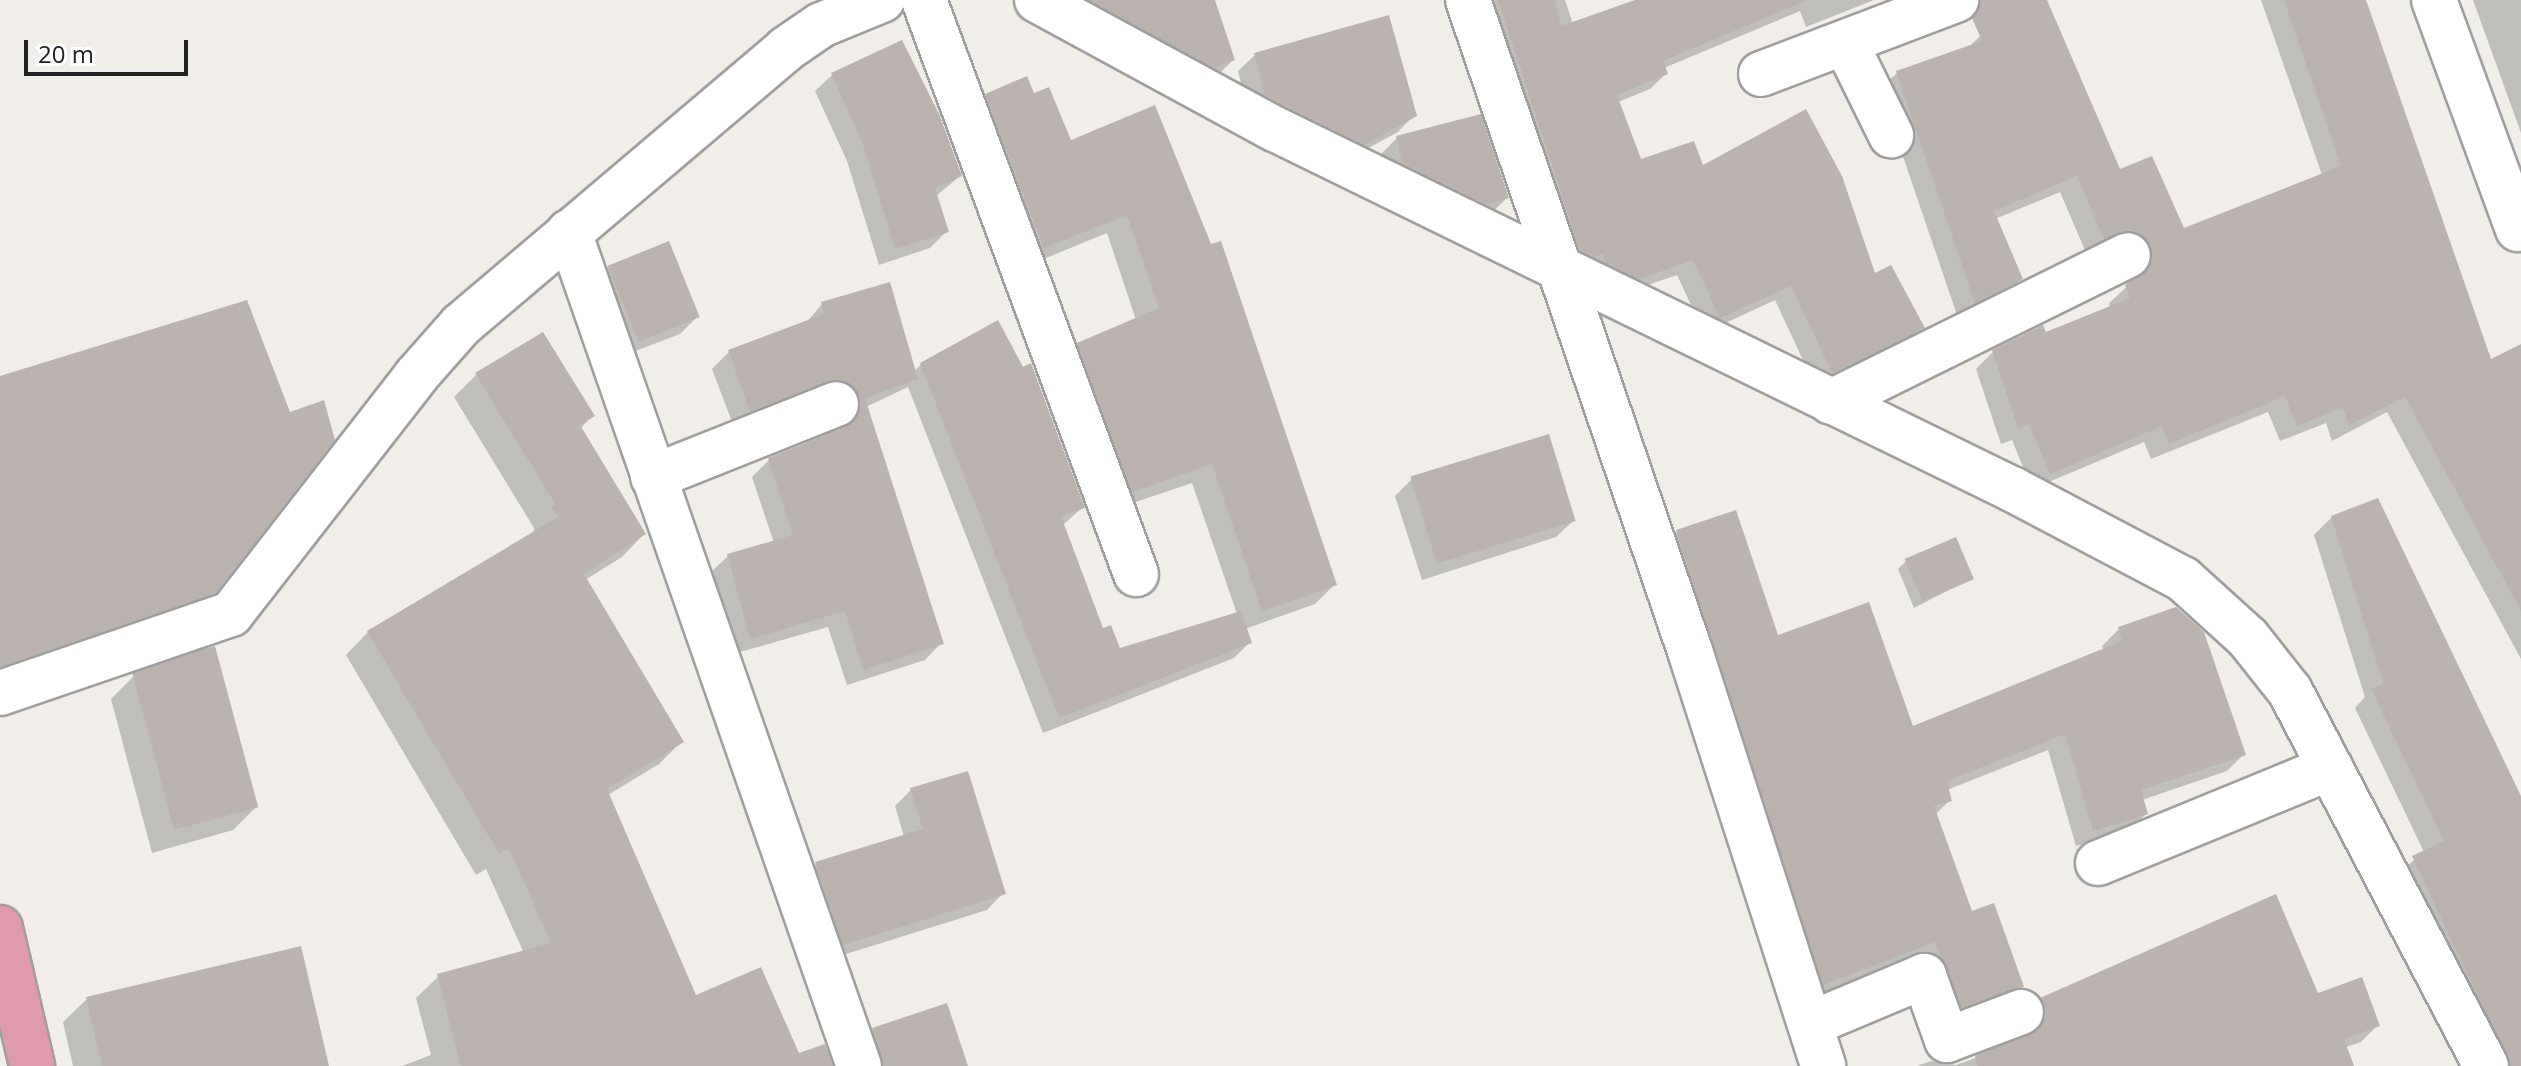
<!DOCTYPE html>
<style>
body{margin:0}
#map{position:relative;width:2521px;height:1066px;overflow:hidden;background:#f1eee9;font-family:"Open Sans",sans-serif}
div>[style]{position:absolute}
.shadow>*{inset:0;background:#0003}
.building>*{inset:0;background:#bab3af;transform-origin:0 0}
.roads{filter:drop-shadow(2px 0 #9f9f9f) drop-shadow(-2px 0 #9f9f9f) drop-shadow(0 2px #9f9f9f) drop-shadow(0 -2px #9f9f9f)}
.street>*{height:44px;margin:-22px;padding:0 22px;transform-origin:22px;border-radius:22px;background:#fff}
.highway>*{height:44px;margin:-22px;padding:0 22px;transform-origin:22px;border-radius:22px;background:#df9aad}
span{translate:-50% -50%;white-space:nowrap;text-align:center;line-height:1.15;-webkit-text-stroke:6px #fff;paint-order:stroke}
.scale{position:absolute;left:24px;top:40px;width:164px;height:36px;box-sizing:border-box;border:4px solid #222;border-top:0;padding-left:10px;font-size:24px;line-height:28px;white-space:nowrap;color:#222;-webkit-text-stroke:6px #fff;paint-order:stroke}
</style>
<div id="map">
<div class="shadow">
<i style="clip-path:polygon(1081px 0,1213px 0,1233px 60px,1216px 77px)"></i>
<i style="clip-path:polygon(1479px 0,1565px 0,1573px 24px,1641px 0,1874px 0,1806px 27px,1800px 11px,1664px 68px,1666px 74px,1650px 89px,1618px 102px,1640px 162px,1702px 168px,1873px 276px,1922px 327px,1906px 343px,1816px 388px,1775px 300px,1704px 333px,1677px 275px,1622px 294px,1577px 272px)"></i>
<i style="clip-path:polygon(2261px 0,2365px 0,2490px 362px,2521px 347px,2521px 659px,2387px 412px,2332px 441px,2326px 423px,2280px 441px,2268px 412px,2151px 459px,2144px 442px,2032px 489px,2012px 440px,2001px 444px,1976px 369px,1993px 352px,2110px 308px,2109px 303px,2133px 281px,2134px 262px,2087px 255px,2060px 192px,1995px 219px,2021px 279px,2003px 296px,1958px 318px,1880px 89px,1898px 72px,1968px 48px,1980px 36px,2183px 231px,2322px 175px)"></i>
<i style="clip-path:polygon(2473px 0,2521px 0,2521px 133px)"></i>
<i style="clip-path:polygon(1255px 55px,1414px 115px,1398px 132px,1346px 160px,1248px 111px,1238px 71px)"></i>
<i style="clip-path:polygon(832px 75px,960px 176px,936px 196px,946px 232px,930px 248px,879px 265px,847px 161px,815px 91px)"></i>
<i style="clip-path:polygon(987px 96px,1033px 96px,1070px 143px,1154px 108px,1335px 584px,1315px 604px,1245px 629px,1250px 642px,1234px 658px,1043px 733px,908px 387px,866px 407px,941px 643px,925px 660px,847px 685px,828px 627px,733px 654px,711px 572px,728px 556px,774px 543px,752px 477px,769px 460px,845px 425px,836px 401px,734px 427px,712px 369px,729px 352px,806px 323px,822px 304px,914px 372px,921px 364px,1083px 507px,1063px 525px,1101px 631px,1119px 651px,1237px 614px,1192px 483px,1112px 510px,1058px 365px,1078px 345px,1136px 320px,1107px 233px,1024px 267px,966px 116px)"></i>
<i style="clip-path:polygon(1397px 138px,1507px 198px,1490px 214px,1386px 180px,1380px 155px)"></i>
<i style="clip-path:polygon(608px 267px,697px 317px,680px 334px,617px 358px,591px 284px)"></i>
<i style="clip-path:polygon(477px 374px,592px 416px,580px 429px,644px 534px,622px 557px,585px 580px,681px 742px,659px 764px,608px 795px,695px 998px,798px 1056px,830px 1066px,402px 1066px,431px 1055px,416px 998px,439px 976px,524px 953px,486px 869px,476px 875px,346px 655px,368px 632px,533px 534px,534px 528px,454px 397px)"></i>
<i style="clip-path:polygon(0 378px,214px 591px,185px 621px,0 684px)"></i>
<i style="clip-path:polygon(1412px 479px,1573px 521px,1556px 537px,1422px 580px,1395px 496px)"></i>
<i style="clip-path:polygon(2332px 517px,2521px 800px,2521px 1066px,2495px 1066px,2396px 875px,2424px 852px,2355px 708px,2365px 697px,2314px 535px)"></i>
<i style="clip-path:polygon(1677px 532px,1776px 637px,1912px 728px,2104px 651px,2102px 646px,2119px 629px,2244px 754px,2227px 771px,2142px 800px,2146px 814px,2129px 830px,2076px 846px,2048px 750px,1947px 790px,1950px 800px,1935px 815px,1971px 913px,2021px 987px,2005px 1003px,1945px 1023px,1918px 957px,1807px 1000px,1660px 549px)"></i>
<i style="clip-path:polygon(1906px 561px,1972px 578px,1914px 608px,1898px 569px)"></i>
<i style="clip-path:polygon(134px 676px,257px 806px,233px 830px,152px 853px,111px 699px)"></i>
<i style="clip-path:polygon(911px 790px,1003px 893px,987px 910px,827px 960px,799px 881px,816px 864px,904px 837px,895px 806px)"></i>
<i style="clip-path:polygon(87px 999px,327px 1066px,73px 1066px,63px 1022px)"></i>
<i style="clip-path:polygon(2042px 999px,2244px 1066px,1917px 1066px,1931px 1061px,1956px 1065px,2027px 1039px,2022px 1019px)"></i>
<i style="clip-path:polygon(2272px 1023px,2378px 1025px,2361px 1042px,2290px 1066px)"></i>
<i style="clip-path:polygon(873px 1030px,966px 1066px,854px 1066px,851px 1052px)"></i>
</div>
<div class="building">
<i style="clip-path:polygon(1089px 0,1215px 0,1235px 60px,1214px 68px)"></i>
<i style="clip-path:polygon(1498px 0,1555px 0,1561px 26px,1635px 0,1807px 0,1663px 61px,1668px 74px,1617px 95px,1641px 159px,1694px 141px,1703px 165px,1806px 109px,1842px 176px,1875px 273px,1891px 265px,1925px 328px,1832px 373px,1791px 286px,1720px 318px,1693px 260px,1639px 279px,1606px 263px,1603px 254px,1594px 257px,1580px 250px)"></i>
<i style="clip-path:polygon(1980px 0,2047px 0,2120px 169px,2152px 156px,2184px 228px,2341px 166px,2284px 0,2366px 0,2491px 359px,2521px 344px,2521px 611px,2405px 397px,2349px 425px,2343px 407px,2297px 426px,2285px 396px,2169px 444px,2162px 426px,2050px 474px,2029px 424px,2018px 428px,1992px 350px,2043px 325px,2046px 332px,2130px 298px,2125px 285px,2148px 269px,2153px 256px,2141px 234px,2129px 230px,2104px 239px,2077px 176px,1994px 211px,2023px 279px,1975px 303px,1896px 71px,1982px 41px,1972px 18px)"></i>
<i style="clip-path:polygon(1389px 15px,1417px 116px,1364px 145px,1265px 95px,1254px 53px)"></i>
<i style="clip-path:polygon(902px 40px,939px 114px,962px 176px,935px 188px,949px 232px,895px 249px,863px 144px,831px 73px)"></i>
<i style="clip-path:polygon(1027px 76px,1034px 93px,1049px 87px,1071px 140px,1155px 105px,1211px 244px,1221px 241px,1337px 585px,1262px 611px,1212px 464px,1132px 492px,1077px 343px,1159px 308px,1127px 215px,1044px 248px,985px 94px)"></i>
<i style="clip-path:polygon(1481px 114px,1509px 198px,1486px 204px,1402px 163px,1396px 136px)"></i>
<i style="left:669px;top:241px;width:82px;height:66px;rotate:68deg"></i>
<i style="clip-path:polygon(890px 282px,918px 379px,865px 398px,944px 644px,863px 670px,845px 611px,750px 639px,727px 554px,793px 535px,768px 458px,846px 427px,861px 408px,859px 394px,851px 384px,828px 381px,750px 411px,728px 350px,824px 314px,821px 302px)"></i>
<i style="clip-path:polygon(247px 300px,290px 412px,324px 400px,335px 440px,216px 593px,0 667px,0 376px)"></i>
<i style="clip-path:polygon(998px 320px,1023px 367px,1031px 363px,1085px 508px,1061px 516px,1103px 628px,1111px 625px,1120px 648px,1241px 611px,1252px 643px,1059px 718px,920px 363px)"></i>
<i style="clip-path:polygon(543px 332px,595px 416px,580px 425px,646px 534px,584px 574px,684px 742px,607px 789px,696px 995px,761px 967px,799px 1053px,825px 1044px,833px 1066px,461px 1066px,437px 974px,551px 943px,509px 848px,499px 854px,367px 631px,558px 517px,552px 507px,555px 504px,475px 373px)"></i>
<i style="left:1549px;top:434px;width:91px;height:145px;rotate:73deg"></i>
<i style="clip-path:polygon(2378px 498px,2521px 796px,2521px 1066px,2511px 1066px,2412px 856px,2444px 841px,2371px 689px,2383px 683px,2331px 516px)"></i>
<i style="clip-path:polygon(1736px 510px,1778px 635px,1869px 602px,1913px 726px,2122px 641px,2118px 627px,2176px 607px,2204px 632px,2246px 755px,2141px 790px,2148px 814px,2093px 831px,2065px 734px,1947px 781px,1952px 801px,1934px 806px,1972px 911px,1994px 903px,2024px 987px,1962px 1008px,1935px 942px,1823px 985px,1676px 530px)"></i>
<i style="left:1956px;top:537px;width:46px;height:56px;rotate:67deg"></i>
<i style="left:215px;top:646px;width:167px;height:87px;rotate:75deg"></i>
<i style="clip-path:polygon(968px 771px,1006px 894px,843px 945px,815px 862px,923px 829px,910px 788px)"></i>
<i style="clip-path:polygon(2276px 894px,2318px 993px,2362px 977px,2380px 1026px,2344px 1039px,2354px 1066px,1978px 1066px,1975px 1056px,2040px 1028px,2046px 1015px,2040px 998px)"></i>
<i style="clip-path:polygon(301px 946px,329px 1066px,102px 1066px,86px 997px)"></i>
<i style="clip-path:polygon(947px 1003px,968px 1066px,883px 1066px,872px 1028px)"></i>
</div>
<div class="roads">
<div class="street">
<i style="left:924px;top:0;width:612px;rotate:69.73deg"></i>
<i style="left:1037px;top:0;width:271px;rotate:28.5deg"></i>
<i style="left:1275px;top:129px;width:822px;rotate:26.04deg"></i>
<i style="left:2014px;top:490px;width:191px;rotate:27.8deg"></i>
<i style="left:2183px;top:579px;width:88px;rotate:42.2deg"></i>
<i style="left:2248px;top:638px;width:68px;rotate:51.6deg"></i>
<i style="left:2290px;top:691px;width:423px;rotate:62.4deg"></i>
<i style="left:1468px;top:0;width:691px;rotate:71.17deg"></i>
<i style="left:1691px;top:654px;width:433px;rotate:72.2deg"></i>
<i style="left:2434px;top:0;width:244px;rotate:69.9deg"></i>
<i style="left:1846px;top:44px;width:102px;rotate:63.7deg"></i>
<i style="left:1761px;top:74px;width:209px;rotate:-20.8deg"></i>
<i style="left:569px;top:232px;width:883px;rotate:70.83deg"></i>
<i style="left:1831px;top:402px;width:331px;rotate:-26.3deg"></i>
<i style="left:653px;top:477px;width:197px;rotate:-21.7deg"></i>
<i style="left:0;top:693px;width:244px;rotate:-18.9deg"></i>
<i style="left:231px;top:614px;width:301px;rotate:-52.1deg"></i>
<i style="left:416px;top:376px;width:68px;rotate:-48.6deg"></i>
<i style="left:461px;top:325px;width:426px;rotate:-40.3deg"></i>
<i style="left:786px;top:49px;width:42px;rotate:-34.4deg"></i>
<i style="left:821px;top:25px;width:66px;rotate:-22.3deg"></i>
<i style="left:2098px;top:863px;width:251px;rotate:-22.3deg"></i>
<i style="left:1810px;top:1024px;width:124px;rotate:-22.8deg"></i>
<i style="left:1924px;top:976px;width:68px;rotate:70.2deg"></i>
<i style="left:1947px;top:1040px;width:79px;rotate:-20.7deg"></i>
</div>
<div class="highway">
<i style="left:0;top:928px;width:142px;rotate:76.9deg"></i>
</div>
</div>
<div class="scale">20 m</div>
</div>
